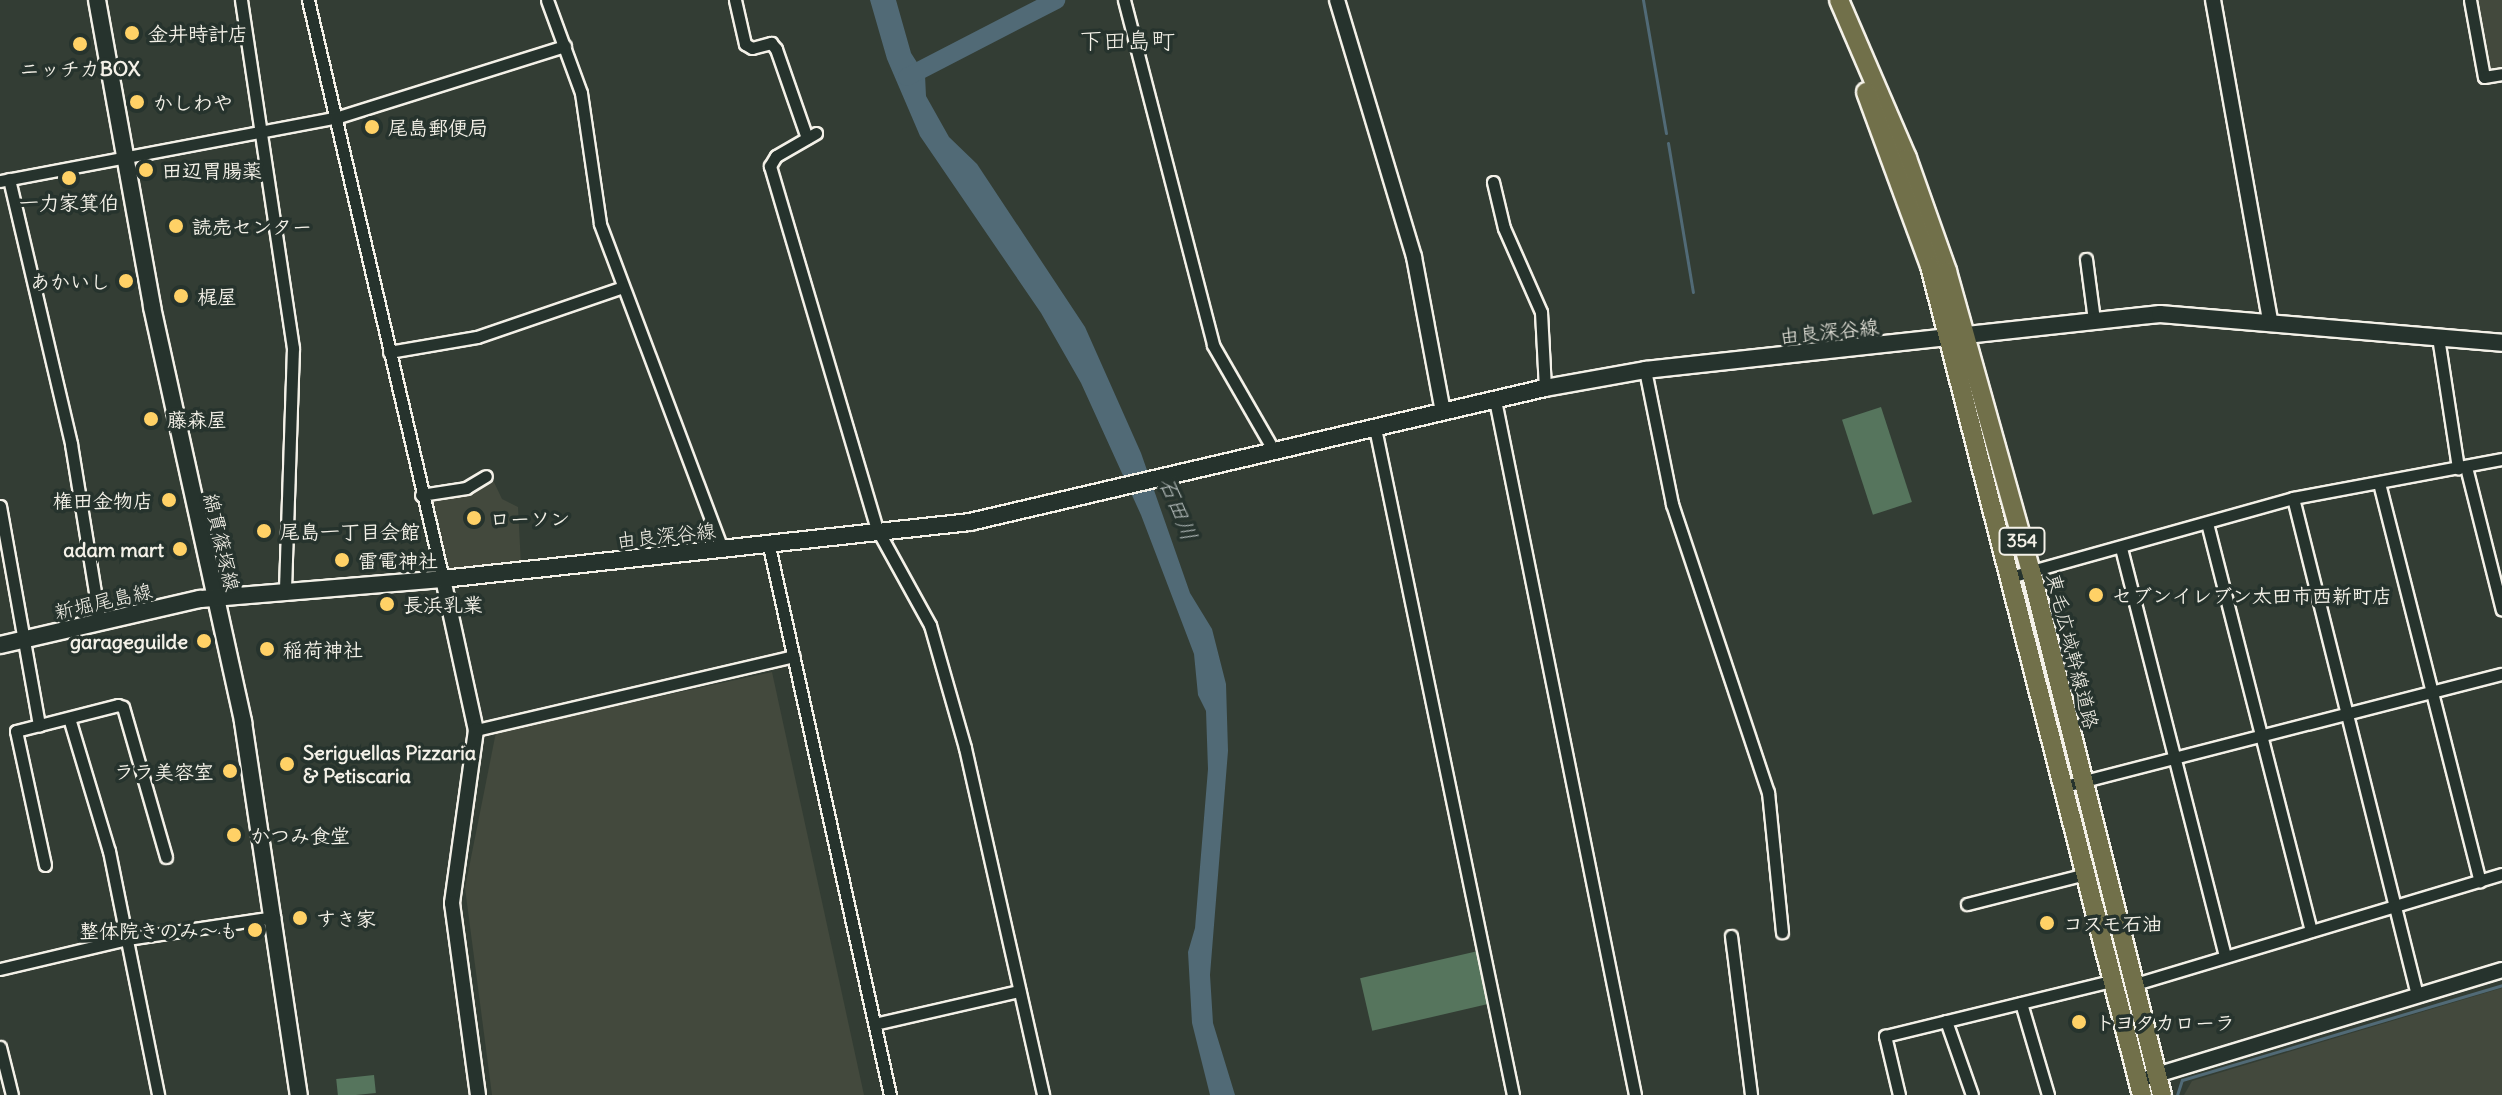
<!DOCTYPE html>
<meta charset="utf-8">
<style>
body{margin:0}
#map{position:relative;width:2502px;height:1095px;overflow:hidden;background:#333d34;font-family:Delius,"Klee One",sans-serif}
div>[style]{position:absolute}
.built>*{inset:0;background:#43493d}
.green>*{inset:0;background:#56755d;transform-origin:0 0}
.water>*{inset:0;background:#516a76}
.stream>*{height:3px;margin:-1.5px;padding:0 1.5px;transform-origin:1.5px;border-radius:1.5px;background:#516a76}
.river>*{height:18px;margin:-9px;padding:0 9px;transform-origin:9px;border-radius:9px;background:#516a76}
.roads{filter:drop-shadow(2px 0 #f4f1e8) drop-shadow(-2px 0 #f4f1e8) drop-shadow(0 2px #f4f1e8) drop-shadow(0 -2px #f4f1e8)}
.minor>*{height:11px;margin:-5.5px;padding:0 5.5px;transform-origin:5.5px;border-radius:5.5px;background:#26332d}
.tertiary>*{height:14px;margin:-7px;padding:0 7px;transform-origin:7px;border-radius:7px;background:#26332d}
.secondary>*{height:16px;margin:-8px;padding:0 8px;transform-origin:8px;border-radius:8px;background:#26332d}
.trunk>*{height:18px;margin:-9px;padding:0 9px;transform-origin:9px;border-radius:9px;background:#71704a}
.dots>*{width:22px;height:22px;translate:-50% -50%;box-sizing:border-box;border:4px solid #26332d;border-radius:50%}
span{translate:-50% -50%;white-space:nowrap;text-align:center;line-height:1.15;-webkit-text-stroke:7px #26332d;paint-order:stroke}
.shield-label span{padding:2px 6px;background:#26332d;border:2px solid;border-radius:6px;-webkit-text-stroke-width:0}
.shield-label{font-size:18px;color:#f4f1e8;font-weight:700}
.poi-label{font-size:20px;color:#f4f1e8;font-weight:700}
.left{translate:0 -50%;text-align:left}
.right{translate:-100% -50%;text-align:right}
.street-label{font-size:20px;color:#f4f1e8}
.water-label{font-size:22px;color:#b3bbba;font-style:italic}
.quarter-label{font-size:24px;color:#f4f1e8}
</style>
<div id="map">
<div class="built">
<i style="clip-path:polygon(2473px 0,2502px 0,2502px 70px,2486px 73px)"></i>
<i style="clip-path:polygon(492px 478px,502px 499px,518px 507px,521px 565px,447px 573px,426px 498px,469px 490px)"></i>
<i style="clip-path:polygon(772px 672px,864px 1095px,492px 1095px,465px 888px,496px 732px)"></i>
<i style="clip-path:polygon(2502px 988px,2502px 1095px,2184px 1095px,2192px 1081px)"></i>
</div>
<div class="green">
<i style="left:1881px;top:407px;width:100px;height:41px;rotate:72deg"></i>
<i style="left:1478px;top:951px;width:54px;height:121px;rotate:77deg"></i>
<i style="left:374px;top:1075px;width:18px;height:38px;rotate:84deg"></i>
</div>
<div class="water">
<i style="clip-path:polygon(870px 0,896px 0,911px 53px,925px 75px,926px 96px,949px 137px,977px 164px,1085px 327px,1141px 453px,1190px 593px,1212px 629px,1226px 684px,1228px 751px,1210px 975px,1213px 1023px,1235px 1095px,1210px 1095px,1192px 1023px,1188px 952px,1195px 928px,1208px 769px,1206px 711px,1198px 695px,1194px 654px,1141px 515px,1081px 383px,1041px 313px,920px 136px,887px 59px)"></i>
</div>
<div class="stream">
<i style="left:1643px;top:0;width:135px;rotate:80.2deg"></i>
<i style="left:1668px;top:143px;width:151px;rotate:80.5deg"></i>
<i style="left:2177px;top:1095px;width:16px;rotate:-72deg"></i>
<i style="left:2182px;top:1080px;width:334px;rotate:-16.5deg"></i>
</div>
<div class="river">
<i style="left:907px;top:77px;width:168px;rotate:-27.3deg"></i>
</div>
<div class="roads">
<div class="minor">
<i style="left:241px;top:0;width:352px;rotate:81.5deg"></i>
<i style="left:293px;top:348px;width:246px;rotate:91.9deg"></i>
<i style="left:308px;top:0;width:595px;rotate:76.88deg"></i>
<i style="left:547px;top:0;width:99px;rotate:69.9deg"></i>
<i style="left:581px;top:93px;width:132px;rotate:81.7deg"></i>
<i style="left:600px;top:224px;width:347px;rotate:69.4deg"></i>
<i style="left:735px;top:0;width:45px;rotate:77.2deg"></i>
<i style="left:745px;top:44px;width:8px;rotate:30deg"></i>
<i style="left:752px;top:48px;width:20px;rotate:-15deg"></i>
<i style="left:771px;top:43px;width:8px;rotate:50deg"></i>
<i style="left:776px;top:49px;width:94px;rotate:70.8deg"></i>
<i style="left:1124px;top:0;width:356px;rotate:75.5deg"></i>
<i style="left:1213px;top:345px;width:122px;rotate:60.1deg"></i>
<i style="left:2470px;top:0;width:78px;rotate:79.7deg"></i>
<i style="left:2484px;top:77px;width:18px;rotate:-9deg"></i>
<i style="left:816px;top:133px;width:46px;rotate:150.1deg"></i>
<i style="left:776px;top:156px;width:12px;rotate:121deg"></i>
<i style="left:770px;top:166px;width:378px;rotate:73.6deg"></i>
<i style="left:877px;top:529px;width:110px;rotate:61.1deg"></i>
<i style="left:930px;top:625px;width:128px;rotate:74.1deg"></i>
<i style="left:965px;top:748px;width:356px;rotate:77.3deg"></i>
<i style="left:9px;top:179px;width:272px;rotate:76.8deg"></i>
<i style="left:71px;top:444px;width:181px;rotate:80.8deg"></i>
<i style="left:0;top:181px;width:341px;rotate:-10.7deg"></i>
<i style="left:335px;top:118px;width:241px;rotate:-17.4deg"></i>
<i style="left:1493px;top:182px;width:47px;rotate:76.6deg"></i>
<i style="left:1504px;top:228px;width:92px;rotate:66.2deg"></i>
<i style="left:1541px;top:312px;width:76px;rotate:87deg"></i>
<i style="left:2086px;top:259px;width:62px;rotate:82.5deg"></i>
<i style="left:2438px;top:337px;width:133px;rotate:81.3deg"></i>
<i style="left:389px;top:352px;width:89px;rotate:-9.7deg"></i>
<i style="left:477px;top:337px;width:154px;rotate:-18.9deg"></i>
<i style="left:1645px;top:370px;width:137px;rotate:78.6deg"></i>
<i style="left:1672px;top:504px;width:304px;rotate:71.6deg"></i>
<i style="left:1768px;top:792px;width:141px;rotate:84.3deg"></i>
<i style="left:1495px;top:400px;width:709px;rotate:78.61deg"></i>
<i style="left:1375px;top:428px;width:681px;rotate:78.31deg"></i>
<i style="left:2466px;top:467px;width:147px;rotate:75.9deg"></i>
<i style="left:2379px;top:483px;width:411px;rotate:75.8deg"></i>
<i style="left:421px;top:495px;width:46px;rotate:-8.8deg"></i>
<i style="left:466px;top:488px;width:23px;rotate:-31deg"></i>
<i style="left:2293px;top:498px;width:512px;rotate:75.99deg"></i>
<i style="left:0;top:506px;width:223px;rotate:79.9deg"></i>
<i style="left:2207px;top:523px;width:421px;rotate:75.7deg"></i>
<i style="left:769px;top:546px;width:562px;rotate:77.57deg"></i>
<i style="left:2121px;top:548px;width:421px;rotate:75.7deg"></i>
<i style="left:2010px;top:577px;width:294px;rotate:-15.6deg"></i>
<i style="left:2293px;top:498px;width:213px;rotate:-10.6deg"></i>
<i style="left:69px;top:718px;width:139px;rotate:73.3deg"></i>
<i style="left:109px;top:851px;width:249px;rotate:78.6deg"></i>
<i style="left:476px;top:730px;width:326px;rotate:-13.1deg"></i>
<i style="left:2061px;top:787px;width:455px;rotate:-14.4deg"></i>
<i style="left:45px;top:865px;width:137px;rotate:-102.2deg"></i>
<i style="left:16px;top:731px;width:105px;rotate:-14.3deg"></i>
<i style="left:118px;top:705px;width:5px;rotate:22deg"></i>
<i style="left:123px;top:707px;width:156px;rotate:74deg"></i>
<i style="left:1967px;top:904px;width:119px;rotate:-14.2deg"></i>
<i style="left:1731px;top:936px;width:160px;rotate:82.8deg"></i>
<i style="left:0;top:969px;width:130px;rotate:-13.3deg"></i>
<i style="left:127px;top:939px;width:149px;rotate:-8.5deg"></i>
<i style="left:2132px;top:985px;width:386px;rotate:-16.7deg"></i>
<i style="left:2021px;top:1003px;width:96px;rotate:73.6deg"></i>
<i style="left:1946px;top:1021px;width:78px;rotate:70.6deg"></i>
<i style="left:875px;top:1024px;width:148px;rotate:-12.9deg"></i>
<i style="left:0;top:1047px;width:49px;rotate:76deg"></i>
<i style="left:1899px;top:1095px;width:61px;rotate:-103.3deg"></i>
<i style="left:1885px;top:1036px;width:232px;rotate:-13.7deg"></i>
</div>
<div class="tertiary">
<i style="left:1337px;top:0;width:268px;rotate:73.3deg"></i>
<i style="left:1414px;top:257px;width:158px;rotate:79.4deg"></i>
<i style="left:2213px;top:0;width:326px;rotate:79.9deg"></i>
<i style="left:443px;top:579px;width:155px;rotate:77.7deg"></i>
<i style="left:476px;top:730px;width:175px;rotate:97.9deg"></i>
<i style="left:452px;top:903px;width:194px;rotate:82.3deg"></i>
<i style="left:2150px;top:1077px;width:368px;rotate:-16.9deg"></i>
</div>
<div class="secondary">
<i style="left:97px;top:0;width:312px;rotate:79.8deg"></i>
<i style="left:152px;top:307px;width:425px;rotate:77.6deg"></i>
<i style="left:243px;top:722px;width:377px;rotate:81.5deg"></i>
<i style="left:0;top:645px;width:205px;rotate:-13deg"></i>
<i style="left:200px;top:599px;width:244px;rotate:-4.7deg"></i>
<i style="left:443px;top:579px;width:530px;rotate:-6.17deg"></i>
<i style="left:970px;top:522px;width:590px;rotate:-13.12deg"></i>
<i style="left:1545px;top:388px;width:102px;rotate:-10.2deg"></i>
<i style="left:1645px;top:370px;width:518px;rotate:-6.21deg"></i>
<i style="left:2160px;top:314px;width:343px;rotate:4.8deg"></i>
</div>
<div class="trunk">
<i style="left:1839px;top:0;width:172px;rotate:66.7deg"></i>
<i style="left:1907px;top:158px;width:120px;rotate:70.5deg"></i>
<i style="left:1947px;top:271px;width:312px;rotate:74.4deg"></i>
<i style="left:2031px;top:571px;width:540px;rotate:75.96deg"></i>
<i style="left:1866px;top:92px;width:185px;rotate:69.8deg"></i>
<i style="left:1930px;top:266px;width:856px;rotate:75.66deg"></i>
</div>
</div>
<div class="dots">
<i style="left:132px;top:33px;background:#ffd166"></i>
<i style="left:80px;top:44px;background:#ffd166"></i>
<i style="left:137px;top:102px;background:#ffd166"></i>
<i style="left:372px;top:127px;background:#ffd166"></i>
<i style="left:146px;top:170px;background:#ffd166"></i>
<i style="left:69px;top:178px;background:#ffd166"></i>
<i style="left:176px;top:226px;background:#ffd166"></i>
<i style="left:126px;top:281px;background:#ffd166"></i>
<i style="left:181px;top:296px;background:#ffd166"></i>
<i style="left:151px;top:419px;background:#ffd166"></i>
<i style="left:169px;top:500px;background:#ffd166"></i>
<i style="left:474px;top:518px;background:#ffd166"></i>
<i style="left:264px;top:531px;background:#ffd166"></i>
<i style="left:180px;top:549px;background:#ffd166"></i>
<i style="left:342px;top:560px;background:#ffd166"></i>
<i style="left:2096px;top:595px;background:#ffd166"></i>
<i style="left:387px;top:604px;background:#ffd166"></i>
<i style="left:204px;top:641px;background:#ffd166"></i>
<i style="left:267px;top:649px;background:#ffd166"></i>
<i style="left:287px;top:764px;background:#ffd166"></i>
<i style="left:230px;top:771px;background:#ffd166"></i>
<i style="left:234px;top:835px;background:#ffd166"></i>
<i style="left:300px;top:918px;background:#ffd166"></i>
<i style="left:2047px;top:923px;background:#ffd166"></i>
<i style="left:255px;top:930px;background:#ffd166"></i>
<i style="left:2079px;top:1022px;background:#ffd166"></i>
</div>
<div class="shield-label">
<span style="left:2022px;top:541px">354</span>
</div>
<div class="poi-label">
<span class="left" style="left:148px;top:33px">金井時計店</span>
<span style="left:80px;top:68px">ニッチカBOX</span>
<span class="left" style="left:153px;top:102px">かしわや</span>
<span class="left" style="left:388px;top:127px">尾島郵便局</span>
<span class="left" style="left:162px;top:170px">田辺胃腸薬</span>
<span style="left:69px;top:202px">一力家箕伯</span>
<span class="left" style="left:192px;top:226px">読売センター</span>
<span class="right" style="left:110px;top:281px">あかいし</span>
<span class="left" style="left:197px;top:296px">梶屋</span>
<span class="left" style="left:167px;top:419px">藤森屋</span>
<span class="right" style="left:153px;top:500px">権田金物店</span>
<span class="left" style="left:490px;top:518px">ローソン</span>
<span class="left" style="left:280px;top:531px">尾島一丁目会館</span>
<span class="right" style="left:164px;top:549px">adam mart</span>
<span class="left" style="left:358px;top:560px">雷電神社</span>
<span class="left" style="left:2112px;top:595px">セブンイレブン太田市西新町店</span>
<span class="left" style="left:403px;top:604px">長浜乳業</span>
<span class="right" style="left:188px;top:641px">garageguilde</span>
<span class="left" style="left:283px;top:649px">稲荷神社</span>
<span class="left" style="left:303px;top:764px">Seriguellas Pizzaria<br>&amp; Petiscaria</span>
<span class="right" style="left:214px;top:771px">ララ美容室</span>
<span class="left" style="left:250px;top:835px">かつみ食堂</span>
<span class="left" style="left:316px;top:918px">すき家</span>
<span class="left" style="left:2063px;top:923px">コスモ石油</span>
<span class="right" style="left:239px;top:930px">整体院きのみ〜も</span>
<span class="left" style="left:2095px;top:1022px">トヨタカローラ</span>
</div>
<div class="street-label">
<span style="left:1829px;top:331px;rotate:-6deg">由良深谷線</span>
<span style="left:666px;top:535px;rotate:-6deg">由良深谷線</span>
<span style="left:222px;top:542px;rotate:77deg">綿貫篠塚線</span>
<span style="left:103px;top:601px;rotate:-13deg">新堀尾島線</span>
<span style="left:2073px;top:651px;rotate:76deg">東毛広域幹線道路</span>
</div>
<div class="water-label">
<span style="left:1178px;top:509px;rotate:68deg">石田川</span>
</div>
<div class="quarter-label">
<span style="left:1127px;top:41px">下田島町</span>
</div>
</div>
